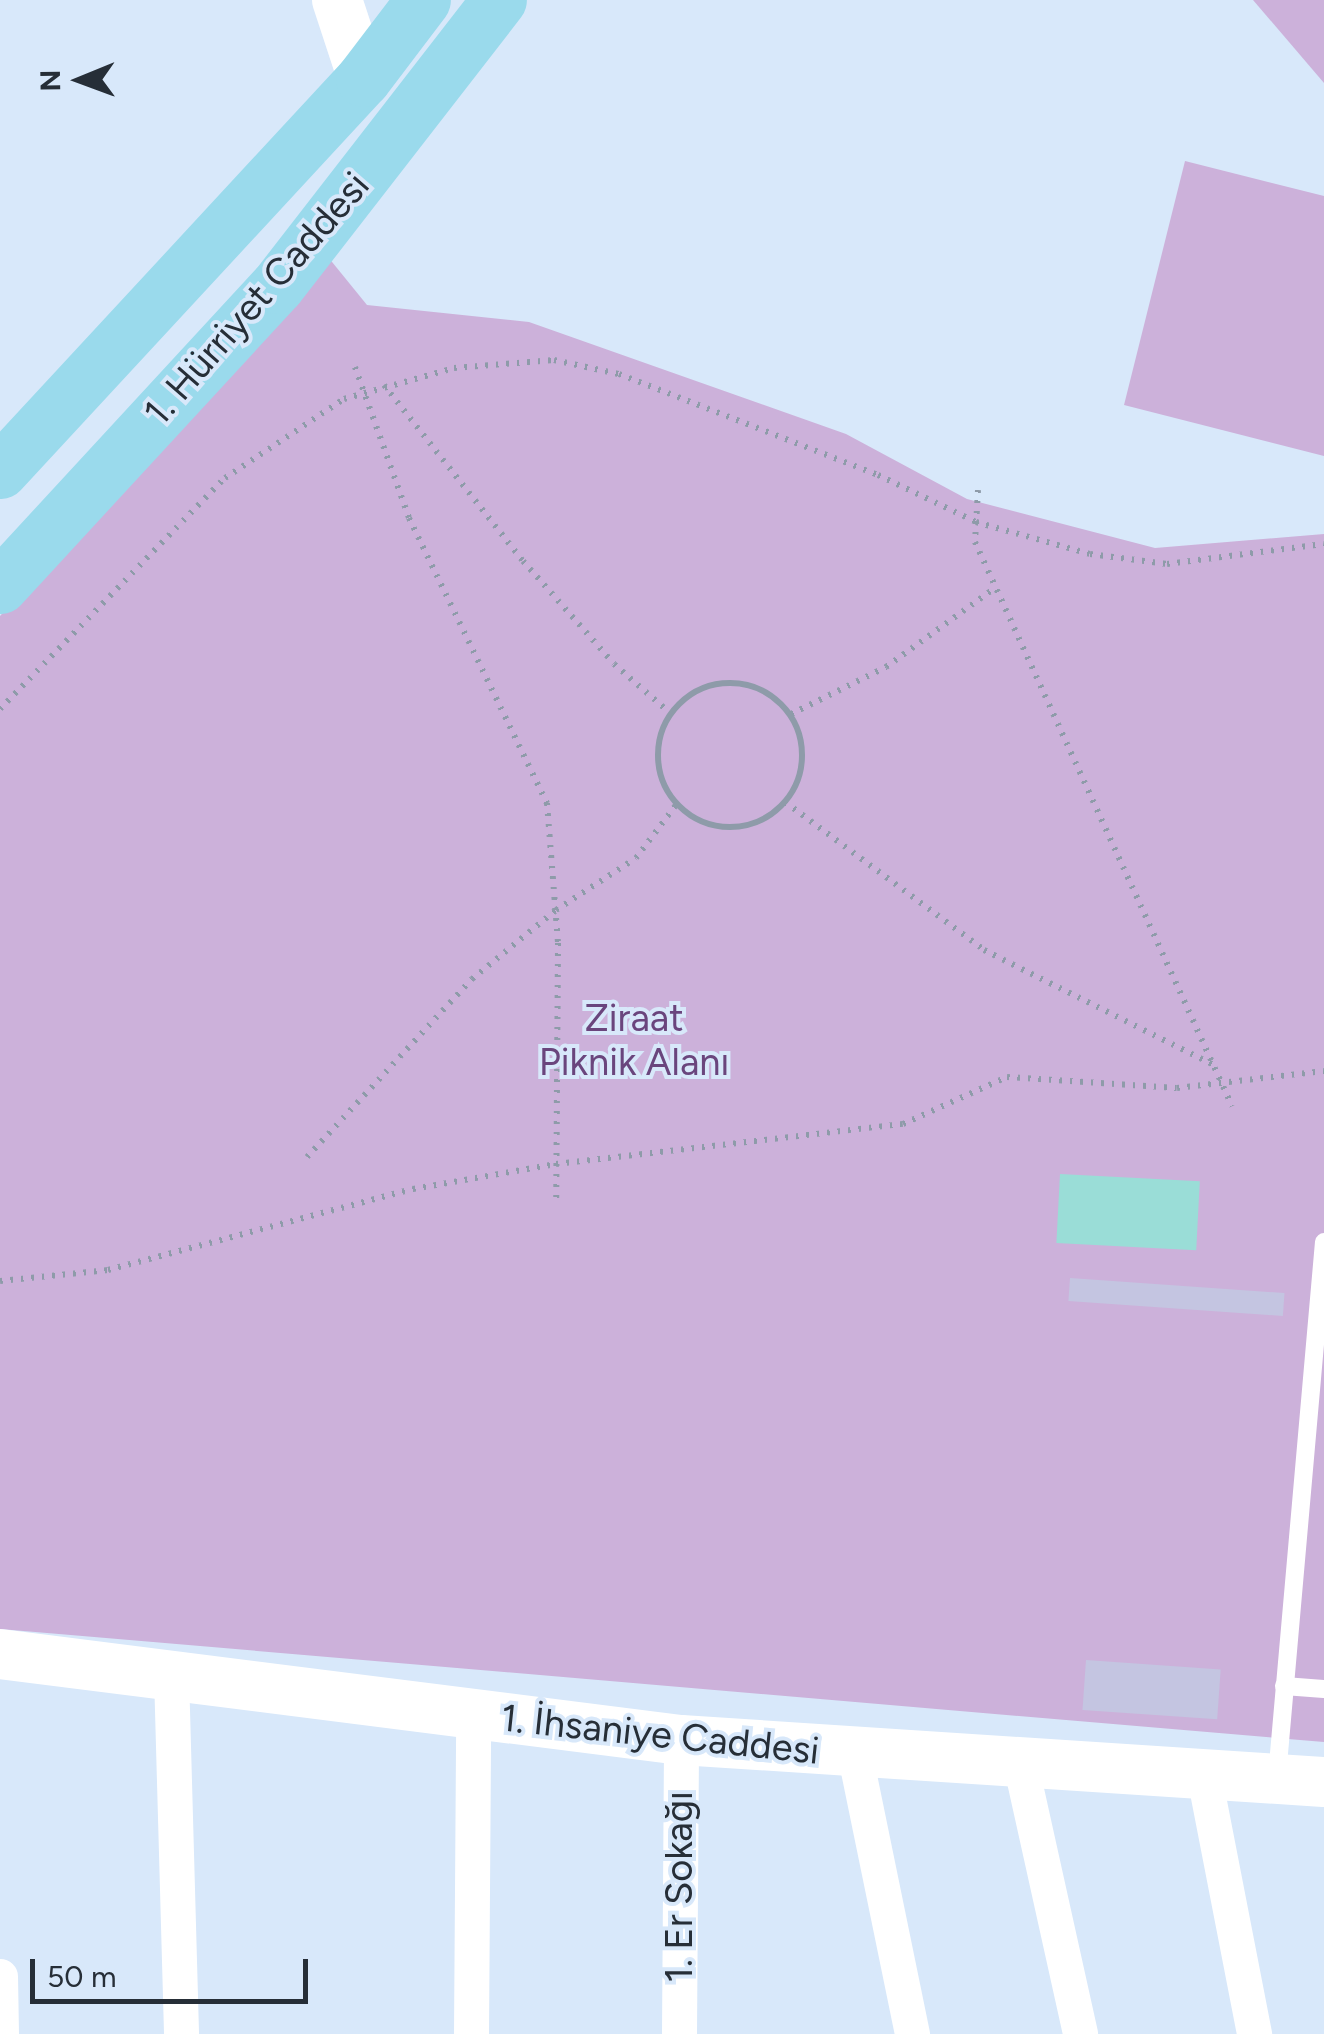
<!DOCTYPE html>
<meta charset="utf-8">
<style>
body{margin:0}
#map{position:relative;width:1324px;height:2034px;overflow:hidden;background:#d8e8fa;font-family:Figtree,sans-serif}
div>[style]{position:absolute}
.green>*{inset:0;background:#ccb1da}
.water>*{inset:0;background:#9addd7;transform-origin:0 0}
.building>*{inset:0;background:#c4c5e1;transform-origin:0 0}
.path>*{height:6px;margin-top:-3px;transform-origin:0;background:repeating-linear-gradient(90deg,#8e9ba9 0 2.5px,transparent 0 10.5px)}
.path>.ring{margin:-3px;padding:0;box-sizing:content-box;background:none;border:6px solid #8e9ba9;border-radius:50%}
.lane>*{height:18px;margin:-9px;padding:0 9px;transform-origin:9px;border-radius:9px;background:#fff}
.street>*{height:35px;margin:-17.5px;padding:0 17.5px;transform-origin:17.5px;border-radius:17.5px;background:#fff}
.secondary>*{height:50px;margin:-25px;padding:0 25px;transform-origin:25px;border-radius:25px;background:#fff}
.primary>*{height:55px;margin:-27.5px;padding:0 27.5px;transform-origin:27.5px;border-radius:27.5px;background:#9adaec}
span{translate:-50% -50%;white-space:nowrap;text-align:center;line-height:1.15;-webkit-text-stroke:8px #d8e8fa;paint-order:stroke}
.street-label{font-size:38px;color:#262e37}
.park-label{font-size:38px;color:#6a457d}
.north{position:absolute;left:30px;top:30px;width:100px;height:100px;-webkit-text-stroke:8px #d8e8fa;paint-order:stroke;rotate:269deg;font-size:28px;font-weight:700;line-height:40px;text-align:center;color:#262e37}
.north::after{content:'';display:block;margin:auto;width:35px;height:45px;background:#262e37;clip-path:polygon(50% 0,100% 100%,50% 72%,0 100%)}
.scale{position:absolute;left:30px;top:1959px;width:278px;height:45px;box-sizing:border-box;border:5px solid #262e37;border-top:0;padding-left:12px;font-size:30px;line-height:35px;white-space:nowrap;color:#262e37;-webkit-text-stroke:8px #d8e8fa;paint-order:stroke}
</style>
<div id="map">
<div class="green">
<i style="clip-path:polygon(1253px 0,1324px 0,1324px 83px)"></i>
<i style="clip-path:polygon(1185px 161px,1324px 196px,1324px 456px,1124px 405px)"></i>
<i style="clip-path:polygon(328px 257px,367px 305px,529px 322px,846px 434px,967px 499px,1155px 548px,1324px 534px,1324px 1742px,0 1629px,0 616px)"></i>
</div>
<div class="water">
<i style="left:1060px;top:1174px;width:140px;height:69px;rotate:3deg"></i>
</div>
<div class="building">
<i style="left:1070px;top:1278px;width:215px;height:23px;rotate:4deg"></i>
<i style="left:1086px;top:1660px;width:135px;height:50px;rotate:4deg"></i>
</div>
<div class="path">
<i style="left:355px;top:367px;width:160px;rotate:70.3deg"></i>
<i style="left:409px;top:518px;width:317px;rotate:64.2deg"></i>
<i style="left:547px;top:803px;width:140px;rotate:85.5deg"></i>
<i style="left:558px;top:943px;width:255px;rotate:90.4deg"></i>
<i style="left:384px;top:385px;width:224px;rotate:51.7deg"></i>
<i style="left:523px;top:561px;width:137px;rotate:48.5deg"></i>
<i style="left:614px;top:664px;width:74px;rotate:41.2deg"></i>
<i style="left:978px;top:490px;width:52px;rotate:93.3deg"></i>
<i style="left:975px;top:542px;width:620px;rotate:65.5deg"></i>
<i class="ring" style="left:658px;top:683px;width:138px;height:138px"></i>
<i style="left:0;top:709px;width:322px;rotate:-45.8deg"></i>
<i style="left:225px;top:478px;width:143px;rotate:-33.6deg"></i>
<i style="left:344px;top:399px;width:114px;rotate:-15.7deg"></i>
<i style="left:454px;top:368px;width:100px;rotate:-4.6deg"></i>
<i style="left:554px;top:360px;width:66px;rotate:12.2deg"></i>
<i style="left:619px;top:374px;width:278px;rotate:21.3deg"></i>
<i style="left:878px;top:475px;width:109px;rotate:25.6deg"></i>
<i style="left:976px;top:522px;width:118px;rotate:15.7deg"></i>
<i style="left:1090px;top:554px;width:78px;rotate:7.4deg"></i>
<i style="left:1167px;top:564px;width:158px;rotate:-7.3deg"></i>
<i style="left:791px;top:714px;width:106px;rotate:-26.3deg"></i>
<i style="left:886px;top:667px;width:136px;rotate:-36deg"></i>
<i style="left:785px;top:802px;width:248px;rotate:36.6deg"></i>
<i style="left:984px;top:950px;width:255px;rotate:26.6deg"></i>
<i style="left:307px;top:1157px;width:243px;rotate:-47.2deg"></i>
<i style="left:472px;top:979px;width:109px;rotate:-39.4deg"></i>
<i style="left:556px;top:910px;width:95px;rotate:-33deg"></i>
<i style="left:636px;top:858px;width:66px;rotate:-53deg"></i>
<i style="left:0;top:1281px;width:109px;rotate:-5.8deg"></i>
<i style="left:108px;top:1270px;width:316px;rotate:-14.9deg"></i>
<i style="left:413px;top:1189px;width:145px;rotate:-9.9deg"></i>
<i style="left:556px;top:1164px;width:349px;rotate:-6.6deg"></i>
<i style="left:903px;top:1124px;width:114px;rotate:-24.3deg"></i>
<i style="left:1007px;top:1077px;width:170px;rotate:3.7deg"></i>
<i style="left:1177px;top:1088px;width:148px;rotate:-6.6deg"></i>
</div>
<div class="lane">
<i style="left:1284px;top:1686px;width:40px;rotate:4.3deg"></i>
<i style="left:1277px;top:1776px;width:536px;rotate:-84.97deg"></i>
</div>
<div class="street">
<i style="left:171px;top:1674px;width:360px;rotate:88.4deg"></i>
<i style="left:855px;top:1756px;width:284px;rotate:78.4deg"></i>
<i style="left:1021px;top:1767px;width:273px;rotate:77.5deg"></i>
<i style="left:1204px;top:1776px;width:263px;rotate:79deg"></i>
<i style="left:0;top:1976px;width:58px;rotate:89deg"></i>
<i style="left:471px;top:2034px;width:319px;rotate:-89.6deg"></i>
<i style="left:679px;top:2034px;width:294px;rotate:-89.6deg"></i>
</div>
<div class="secondary">
<i style="left:337px;top:0;width:83px;rotate:71.8deg"></i>
<i style="left:0;top:1654px;width:686px;rotate:7.2deg"></i>
<i style="left:681px;top:1740px;width:644px;rotate:3.74deg"></i>
</div>
<div class="primary">
<i style="left:0;top:471px;width:534px;rotate:-47.2deg"></i>
<i style="left:363px;top:79px;width:99px;rotate:-52.8deg"></i>
<i style="left:0;top:586px;width:408px;rotate:-47.3deg"></i>
<i style="left:277px;top:286px;width:362px;rotate:-52.2deg"></i>
</div>
<div class="street-label">
<span style="left:257px;top:299px;rotate:-49deg">1. Hürriyet Caddesi</span>
<span style="left:660px;top:1735px;rotate:6deg">1. İhsaniye Caddesi</span>
<span style="left:680px;top:1887px;rotate:-90deg">1. Er Sokağı</span>
</div>
<div class="park-label">
<span style="left:634px;top:1041px">Ziraat<br>Piknik Alanı</span>
</div>
<div class="north">N</div>
<div class="scale">50 m</div>
</div>
